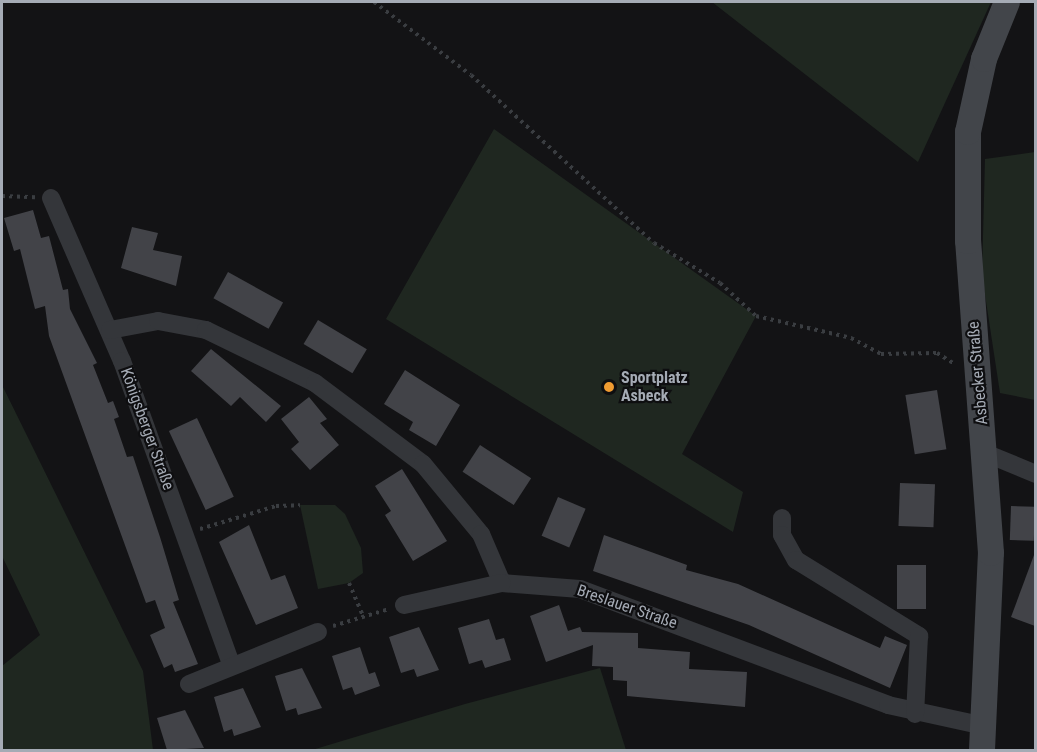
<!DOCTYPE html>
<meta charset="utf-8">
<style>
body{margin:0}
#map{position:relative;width:1037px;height:752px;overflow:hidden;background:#131315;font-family:"Roboto Condensed",sans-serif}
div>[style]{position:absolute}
.green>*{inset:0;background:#1f2720}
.building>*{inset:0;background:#424348;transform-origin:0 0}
.path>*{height:4px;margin-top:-2px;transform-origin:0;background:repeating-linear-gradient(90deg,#3a3d41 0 3px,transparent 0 7.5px)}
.minor>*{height:18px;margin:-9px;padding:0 9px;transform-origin:9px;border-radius:9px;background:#34363a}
.secondary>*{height:26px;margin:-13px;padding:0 13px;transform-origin:13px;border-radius:13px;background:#42454a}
.dots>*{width:16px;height:16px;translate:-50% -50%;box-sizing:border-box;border:3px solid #0e0e10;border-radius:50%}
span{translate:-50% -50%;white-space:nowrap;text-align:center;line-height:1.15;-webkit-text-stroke:4.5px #0e0e10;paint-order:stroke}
.street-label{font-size:16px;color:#a5abb5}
.poi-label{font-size:16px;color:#a5abb5;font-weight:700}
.left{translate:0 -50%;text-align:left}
.frame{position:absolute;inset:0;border:3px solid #a5abb5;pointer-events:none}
</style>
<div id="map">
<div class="green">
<i style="clip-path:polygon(712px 2px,991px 2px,918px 162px)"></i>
<i style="clip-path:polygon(494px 129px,756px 316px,682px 454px,743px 492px,733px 532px,386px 319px)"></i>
<i style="clip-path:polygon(1035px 152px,1035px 400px,1000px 393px,982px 275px,985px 159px)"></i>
<i style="clip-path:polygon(2px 385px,143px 671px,153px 750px,2px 750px,2px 666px,40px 635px,2px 556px)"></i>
<i style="clip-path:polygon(300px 505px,335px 505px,345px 514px,361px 548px,363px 573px,349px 583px,318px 589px)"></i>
<i style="clip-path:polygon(600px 668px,626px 750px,312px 750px,465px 704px)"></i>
</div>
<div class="building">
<i style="clip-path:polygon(33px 210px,41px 238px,49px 236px,63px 290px,68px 289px,70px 309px,97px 363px,93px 365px,108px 403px,113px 401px,119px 417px,114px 419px,127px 457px,133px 456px,160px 537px,179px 600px,173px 602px,198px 664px,175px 672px,172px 664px,164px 668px,150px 635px,165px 628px,155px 600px,146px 603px,49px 336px,45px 306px,35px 309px,20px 249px,14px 251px,4px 218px)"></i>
<i style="clip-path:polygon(132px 227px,158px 233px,153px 250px,182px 256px,176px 286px,121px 268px)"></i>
<i style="left:228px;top:272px;width:63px;height:30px;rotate:29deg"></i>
<i style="left:318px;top:320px;width:57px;height:28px;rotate:31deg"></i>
<i style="clip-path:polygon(211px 349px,281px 406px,266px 422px,240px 397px,231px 406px,191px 371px)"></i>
<i style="clip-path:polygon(405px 370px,460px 405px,436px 446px,409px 430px,413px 422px,384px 404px)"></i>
<i style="left:937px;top:390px;width:60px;height:32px;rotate:81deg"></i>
<i style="clip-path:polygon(309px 397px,327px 419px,320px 423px,339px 445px,310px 470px,291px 449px,299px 442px,281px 419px)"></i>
<i style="left:197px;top:418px;width:87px;height:31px;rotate:65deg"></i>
<i style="left:480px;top:445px;width:61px;height:32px;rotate:33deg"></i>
<i style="clip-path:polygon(402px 469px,447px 541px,413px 561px,385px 515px,391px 511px,375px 486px)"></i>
<i style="left:900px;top:483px;width:35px;height:43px;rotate:2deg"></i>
<i style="left:558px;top:497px;width:30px;height:42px;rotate:23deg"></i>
<i style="left:1011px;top:506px;width:24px;height:34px;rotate:2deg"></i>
<i style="clip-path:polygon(249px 525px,271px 580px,285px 575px,298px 608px,256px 625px,219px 542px)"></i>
<i style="clip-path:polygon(604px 535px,687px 565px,686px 570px,738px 584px,880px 648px,885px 636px,907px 645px,890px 688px,749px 625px,593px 571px)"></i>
<i style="clip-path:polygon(1034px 555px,1035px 555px,1035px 626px,1011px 617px)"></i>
<i style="left:897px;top:565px;width:29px;height:44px"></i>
<i style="clip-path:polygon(559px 605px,568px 631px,580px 627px,582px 632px,638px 633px,638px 648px,690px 652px,689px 669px,747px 672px,745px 707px,627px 696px,627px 681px,613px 680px,613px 667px,592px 666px,593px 645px,546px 662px,530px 616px)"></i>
<i style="clip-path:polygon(489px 619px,496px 640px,504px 638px,511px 660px,485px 668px,482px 660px,469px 664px,458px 628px)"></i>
<i style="clip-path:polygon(419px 627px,439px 670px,417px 677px,414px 669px,401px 673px,389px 637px)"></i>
<i style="clip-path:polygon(360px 647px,369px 674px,375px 672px,380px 686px,355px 695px,352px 687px,343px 690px,332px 656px)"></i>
<i style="clip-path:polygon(302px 668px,322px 708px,298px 715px,296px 708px,286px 711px,275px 676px)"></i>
<i style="clip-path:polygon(243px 688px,261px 727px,234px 736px,232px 729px,224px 732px,214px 697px)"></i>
<i style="clip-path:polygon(185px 710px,204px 748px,167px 750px,157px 718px)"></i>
</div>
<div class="path">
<i style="left:374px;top:2px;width:121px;rotate:37deg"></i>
<i style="left:471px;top:75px;width:248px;rotate:42.6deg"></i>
<i style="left:654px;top:243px;width:77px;rotate:31.2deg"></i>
<i style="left:720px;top:283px;width:49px;rotate:42.5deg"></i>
<i style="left:756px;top:316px;width:98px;rotate:13deg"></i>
<i style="left:851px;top:338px;width:34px;rotate:28deg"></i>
<i style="left:881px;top:354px;width:56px;rotate:-1deg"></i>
<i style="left:937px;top:353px;width:22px;rotate:32deg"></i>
<i style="left:2px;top:196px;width:33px;rotate:2deg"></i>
<i style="left:200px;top:529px;width:79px;rotate:-16.8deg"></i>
<i style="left:276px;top:506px;width:24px;rotate:-2deg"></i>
<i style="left:349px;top:583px;width:36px;rotate:67deg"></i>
<i style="left:333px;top:626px;width:59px;rotate:-16.9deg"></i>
</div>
<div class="minor">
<i style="left:51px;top:198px;width:178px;rotate:66.5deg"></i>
<i style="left:122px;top:361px;width:322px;rotate:70.2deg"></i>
<i style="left:110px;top:330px;width:49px;rotate:-10.6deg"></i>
<i style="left:158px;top:321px;width:49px;rotate:10.6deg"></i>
<i style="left:206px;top:330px;width:121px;rotate:25.9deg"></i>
<i style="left:315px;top:383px;width:135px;rotate:36.9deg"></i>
<i style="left:423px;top:464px;width:91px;rotate:50.4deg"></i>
<i style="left:481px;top:534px;width:53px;rotate:66.8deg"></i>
<i style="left:502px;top:583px;width:78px;rotate:4.4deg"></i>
<i style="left:580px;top:589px;width:329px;rotate:20.6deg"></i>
<i style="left:888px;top:705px;width:98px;rotate:12.3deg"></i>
<i style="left:985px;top:453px;width:55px;rotate:22.4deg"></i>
<i style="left:782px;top:518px;width:17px;rotate:90deg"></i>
<i style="left:782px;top:535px;width:29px;rotate:61deg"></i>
<i style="left:796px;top:560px;width:145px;rotate:31.7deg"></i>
<i style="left:919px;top:636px;width:78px;rotate:92.9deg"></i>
<i style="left:404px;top:605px;width:100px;rotate:-12.7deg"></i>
<i style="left:189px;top:684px;width:139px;rotate:-22deg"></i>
</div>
<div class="secondary">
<i style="left:982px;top:750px;width:197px;rotate:-87.4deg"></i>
<i style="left:991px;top:553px;width:313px;rotate:-94.2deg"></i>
<i style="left:968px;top:241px;width:109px;rotate:-90deg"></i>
<i style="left:968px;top:132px;width:75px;rotate:-77.6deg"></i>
<i style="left:984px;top:59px;width:61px;rotate:-68deg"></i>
</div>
<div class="dots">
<i style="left:609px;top:387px;background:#ef9b31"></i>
</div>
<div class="street-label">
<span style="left:978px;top:373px;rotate:-95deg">Asbecker Straße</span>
<span style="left:147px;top:429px;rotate:70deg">Königsberger Straße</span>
<span style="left:627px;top:607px;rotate:19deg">Breslauer Straße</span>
</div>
<div class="poi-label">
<span class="left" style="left:621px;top:387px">Sportplatz<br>Asbeck</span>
</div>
<div class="frame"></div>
</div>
